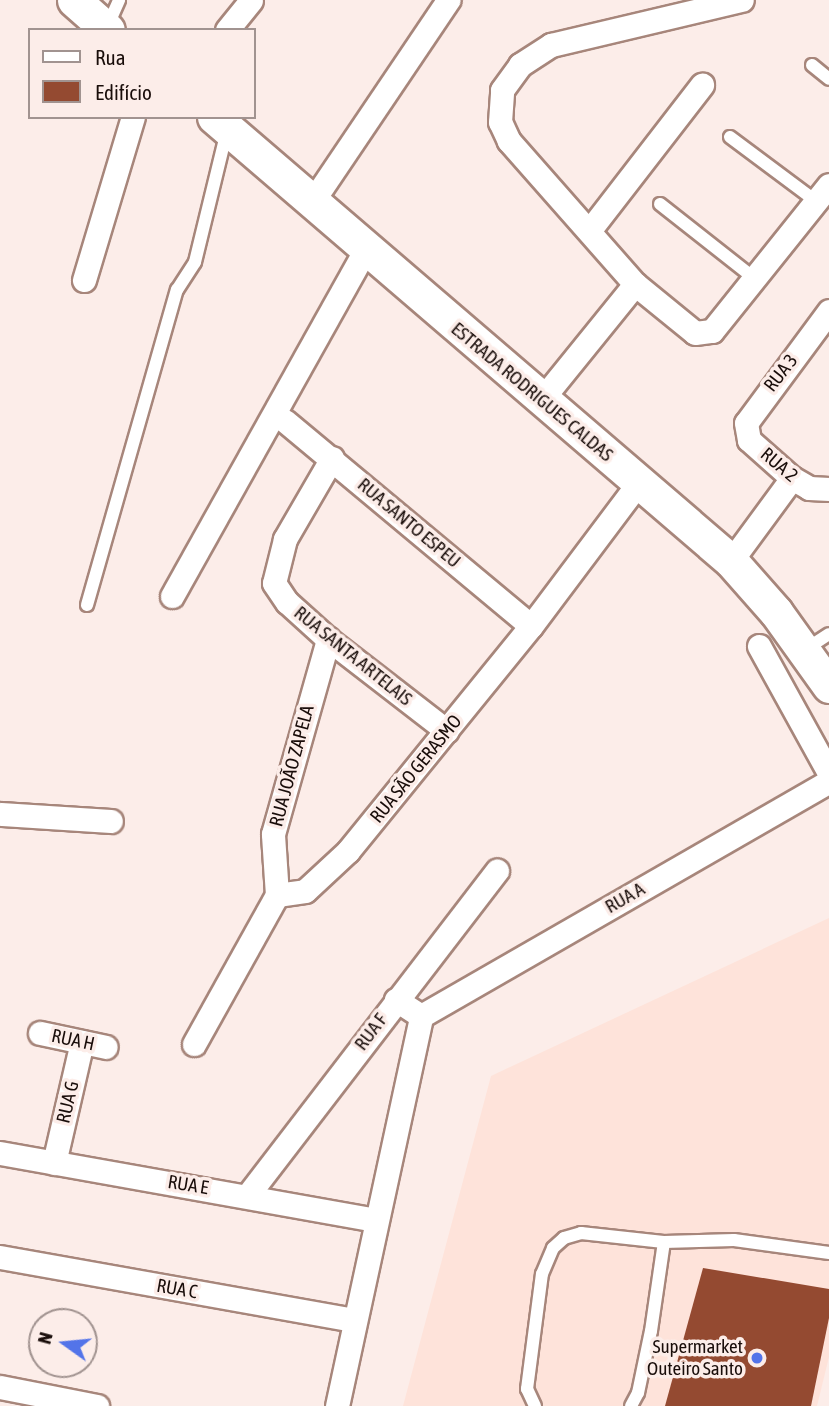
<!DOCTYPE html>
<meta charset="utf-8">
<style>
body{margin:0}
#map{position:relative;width:829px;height:1406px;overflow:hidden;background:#fcede9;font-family:"Asap Condensed",sans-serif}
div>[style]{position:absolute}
.built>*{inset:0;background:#fee3da}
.building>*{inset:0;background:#944a31}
.roads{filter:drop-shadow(2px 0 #a7867b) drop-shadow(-2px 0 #a7867b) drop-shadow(0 2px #a7867b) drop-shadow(0 -2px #a7867b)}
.lane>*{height:12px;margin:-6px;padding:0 6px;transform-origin:6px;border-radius:6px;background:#fff}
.street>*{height:23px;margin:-11.5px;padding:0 11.5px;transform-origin:11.5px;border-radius:11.5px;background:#fff}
.secondary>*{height:33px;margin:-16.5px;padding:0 16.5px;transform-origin:16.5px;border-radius:16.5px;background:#fff}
.dots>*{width:19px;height:19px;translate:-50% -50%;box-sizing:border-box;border:4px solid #fcede9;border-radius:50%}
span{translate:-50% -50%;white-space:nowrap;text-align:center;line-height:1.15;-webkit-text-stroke:7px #fcede9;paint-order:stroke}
.street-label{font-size:19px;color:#190d0a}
.poi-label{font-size:19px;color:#190d0a}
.right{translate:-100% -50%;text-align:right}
.legend{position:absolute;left:28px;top:28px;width:228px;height:91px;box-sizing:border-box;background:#fcede9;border:2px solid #a19390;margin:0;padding:9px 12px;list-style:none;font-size:21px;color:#190d0a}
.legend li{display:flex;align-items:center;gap:14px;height:35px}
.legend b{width:35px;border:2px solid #a19390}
.north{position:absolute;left:28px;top:1308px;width:70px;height:70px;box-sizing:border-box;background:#fcede9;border:2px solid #a19390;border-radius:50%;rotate:285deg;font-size:19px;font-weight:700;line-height:28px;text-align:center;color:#190d0a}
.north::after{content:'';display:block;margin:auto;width:24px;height:32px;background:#5374e9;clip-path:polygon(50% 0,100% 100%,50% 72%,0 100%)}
</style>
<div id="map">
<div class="built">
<i style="clip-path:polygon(829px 918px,829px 1357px,817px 1406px,403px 1406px,491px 1076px)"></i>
</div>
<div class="building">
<i style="clip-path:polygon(703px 1268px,829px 1289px,829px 1318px,811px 1406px,665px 1406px)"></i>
</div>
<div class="roads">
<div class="lane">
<i style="left:108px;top:25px;width:27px;rotate:-66deg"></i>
<i style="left:812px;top:65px;width:22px;rotate:39deg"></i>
<i style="left:730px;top:137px;width:107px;rotate:36.7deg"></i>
<i style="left:660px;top:204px;width:120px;rotate:38.2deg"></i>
<i style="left:87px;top:605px;width:328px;rotate:-74.1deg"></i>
<i style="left:177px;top:290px;width:33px;rotate:-57deg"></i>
<i style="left:195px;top:262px;width:135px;rotate:-76.3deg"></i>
<i style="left:806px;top:649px;width:27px;rotate:-33deg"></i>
<i style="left:535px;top:1406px;width:19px;rotate:-115deg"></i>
<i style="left:527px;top:1389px;width:116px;rotate:-82.6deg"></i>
<i style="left:542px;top:1274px;width:28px;rotate:-67deg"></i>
<i style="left:553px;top:1248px;width:15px;rotate:-42deg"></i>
<i style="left:564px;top:1238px;width:18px;rotate:-16deg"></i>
<i style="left:581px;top:1233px;width:83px;rotate:6.2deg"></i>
<i style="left:664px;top:1242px;width:70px;rotate:-1.6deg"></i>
<i style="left:734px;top:1240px;width:96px;rotate:7.8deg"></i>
<i style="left:631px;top:1406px;width:15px;rotate:-62deg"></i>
<i style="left:638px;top:1393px;width:63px;rotate:-78.2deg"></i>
<i style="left:651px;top:1331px;width:90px;rotate:-81.7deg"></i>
</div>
<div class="street">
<i style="left:227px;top:30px;width:38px;rotate:-51deg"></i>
<i style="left:312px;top:202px;width:244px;rotate:-56deg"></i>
<i style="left:589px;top:231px;width:185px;rotate:-52.3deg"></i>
<i style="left:84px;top:280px;width:170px;rotate:-73.3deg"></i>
<i style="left:635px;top:284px;width:77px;rotate:39.2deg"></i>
<i style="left:695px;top:333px;width:17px;rotate:-7deg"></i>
<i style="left:712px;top:331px;width:187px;rotate:-51.3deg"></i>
<i style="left:829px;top:311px;width:139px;rotate:126.5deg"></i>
<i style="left:746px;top:423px;width:17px;rotate:80deg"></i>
<i style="left:749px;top:440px;width:57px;rotate:41.5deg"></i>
<i style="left:792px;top:478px;width:20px;rotate:30deg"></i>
<i style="left:809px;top:488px;width:20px;rotate:3deg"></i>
<i style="left:542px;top:399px;width:148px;rotate:-51deg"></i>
<i style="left:635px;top:284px;width:191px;rotate:-131.4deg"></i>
<i style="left:509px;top:141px;width:21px;rotate:-115deg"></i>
<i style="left:500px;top:122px;width:32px;rotate:-86deg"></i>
<i style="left:502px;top:90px;width:31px;rotate:-54deg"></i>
<i style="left:520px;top:65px;width:37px;rotate:-33deg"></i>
<i style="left:551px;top:45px;width:196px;rotate:-13.3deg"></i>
<i style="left:285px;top:421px;width:320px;rotate:39.8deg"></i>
<i style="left:332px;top:458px;width:94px;rotate:120.1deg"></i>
<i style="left:285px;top:539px;width:45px;rotate:104deg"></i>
<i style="left:274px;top:583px;width:23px;rotate:56deg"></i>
<i style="left:287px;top:602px;width:55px;rotate:42.1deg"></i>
<i style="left:328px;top:639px;width:150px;rotate:37.7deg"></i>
<i style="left:731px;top:561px;width:103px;rotate:-53.7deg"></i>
<i style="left:172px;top:596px;width:395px;rotate:-60.8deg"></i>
<i style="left:759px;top:646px;width:145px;rotate:61.1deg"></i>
<i style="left:0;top:814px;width:111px;rotate:3.6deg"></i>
<i style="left:277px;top:895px;width:28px;rotate:-8deg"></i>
<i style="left:305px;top:891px;width:59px;rotate:-42.9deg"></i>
<i style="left:348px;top:851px;width:290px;rotate:-50.9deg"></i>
<i style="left:531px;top:626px;width:180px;rotate:-53.1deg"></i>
<i style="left:277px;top:895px;width:61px;rotate:-93.8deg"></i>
<i style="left:273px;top:834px;width:203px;rotate:-74.2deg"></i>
<i style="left:421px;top:1016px;width:471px;rotate:-29.9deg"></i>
<i style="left:40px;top:1033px;width:67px;rotate:12deg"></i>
<i style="left:194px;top:1044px;width:171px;rotate:-60.9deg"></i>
<i style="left:0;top:1153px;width:381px;rotate:10.1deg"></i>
<i style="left:54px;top:1163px;width:124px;rotate:-77deg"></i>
<i style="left:248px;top:1195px;width:409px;rotate:-52.5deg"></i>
<i style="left:0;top:1257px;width:360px;rotate:10.1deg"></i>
<i style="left:0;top:1387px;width:99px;rotate:11.1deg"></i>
<i style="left:337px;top:1406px;width:399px;rotate:-77.8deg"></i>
<i style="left:421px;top:1016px;width:30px;rotate:-147deg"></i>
</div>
<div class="secondary">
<i style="left:74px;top:0;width:45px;rotate:41.4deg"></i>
<i style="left:214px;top:117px;width:681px;rotate:40.66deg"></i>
<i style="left:731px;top:561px;width:68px;rotate:48.6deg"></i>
<i style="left:776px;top:612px;width:91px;rotate:54.4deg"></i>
</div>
</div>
<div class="dots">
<i style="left:757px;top:1358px;background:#5374e9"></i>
</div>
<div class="street-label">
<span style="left:781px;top:373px;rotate:-52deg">RUA 3</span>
<span style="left:532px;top:392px;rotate:40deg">ESTRADA RODRIGUES CALDAS</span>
<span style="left:779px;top:465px;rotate:40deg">RUA 2</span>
<span style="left:409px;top:523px;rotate:40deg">RUA SANTO ESPEU</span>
<span style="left:353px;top:656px;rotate:39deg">RUA SANTA ARTELAIS</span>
<span style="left:292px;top:766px;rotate:-75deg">RUA JOÃO ZAPELA</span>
<span style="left:416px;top:769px;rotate:-51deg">RUA SÃO GERASMO</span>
<span style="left:625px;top:898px;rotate:-30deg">RUA A</span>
<span style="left:371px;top:1032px;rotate:-53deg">RUA F</span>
<span style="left:73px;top:1040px;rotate:12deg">RUA H</span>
<span style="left:68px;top:1102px;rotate:-77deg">RUA G</span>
<span style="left:188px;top:1185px;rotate:9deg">RUA E</span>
<span style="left:177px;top:1289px;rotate:10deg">RUA C</span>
</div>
<div class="poi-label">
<span class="right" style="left:743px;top:1358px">Supermarket<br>Outeiro Santo</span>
</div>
<ul class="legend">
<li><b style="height:9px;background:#fff"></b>Rua</li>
<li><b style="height:19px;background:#944a31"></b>Edifício</li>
</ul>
<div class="north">N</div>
</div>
